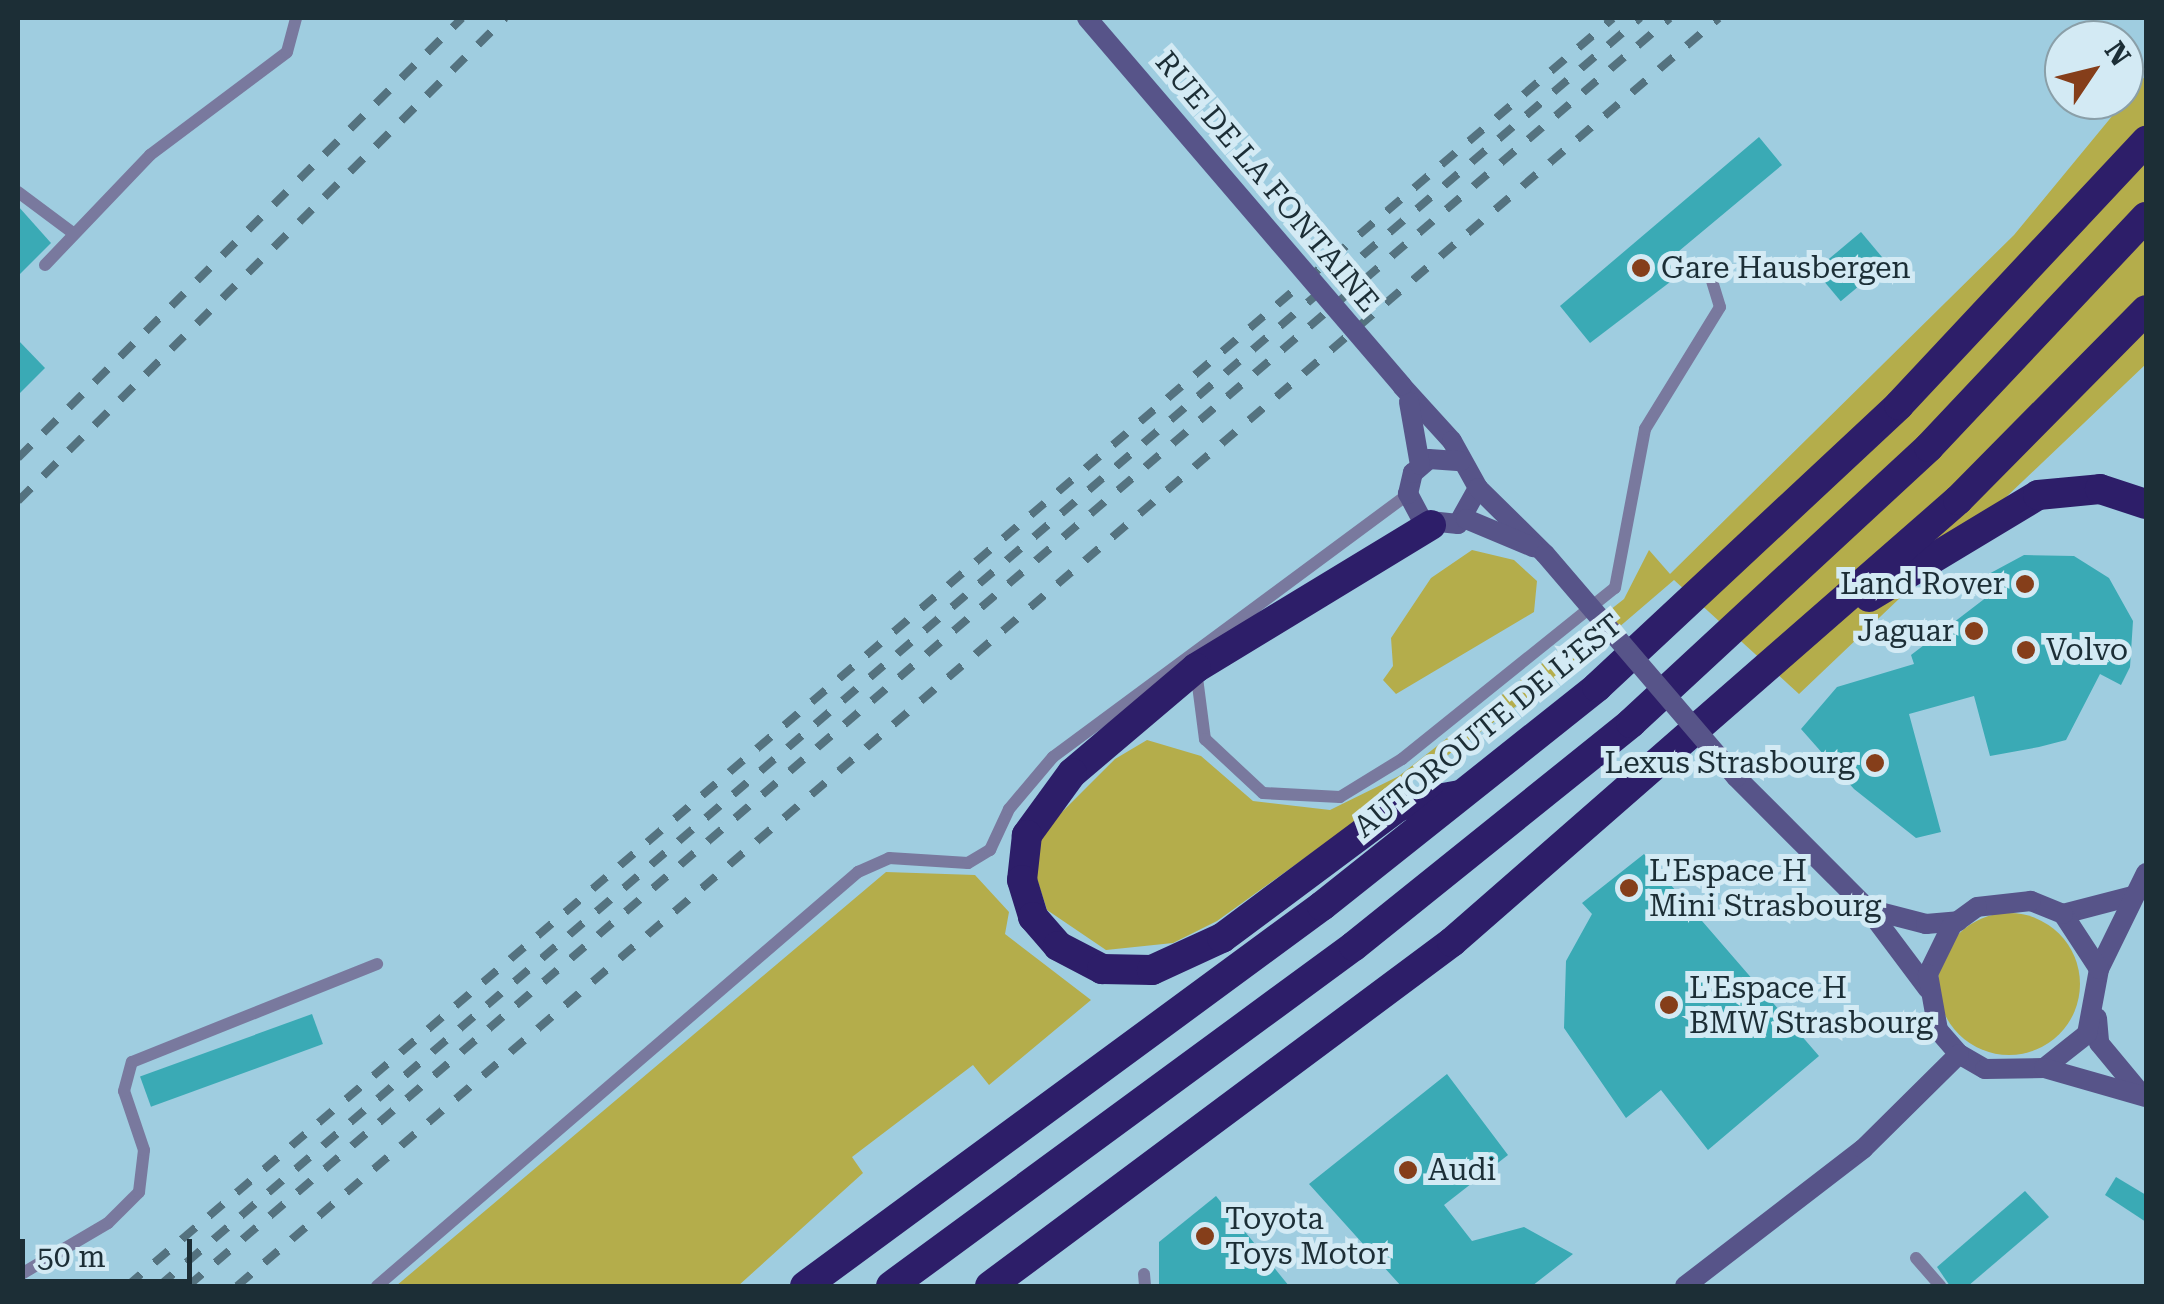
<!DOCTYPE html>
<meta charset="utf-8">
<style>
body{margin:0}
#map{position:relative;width:2164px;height:1304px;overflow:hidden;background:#9fcde0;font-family:"Roboto Serif",serif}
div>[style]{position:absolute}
.green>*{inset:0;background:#b4ad4b}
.round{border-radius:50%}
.building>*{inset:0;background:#3aaab5;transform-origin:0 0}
.lane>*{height:12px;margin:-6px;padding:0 6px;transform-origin:6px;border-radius:6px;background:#79799e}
.secondary>*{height:20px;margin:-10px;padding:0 10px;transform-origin:10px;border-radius:10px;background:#575489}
.highway>*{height:30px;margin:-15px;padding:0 15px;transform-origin:15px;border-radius:15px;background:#2d1e69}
.rail>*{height:8px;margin-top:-4px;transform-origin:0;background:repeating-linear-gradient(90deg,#54727f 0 18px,transparent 0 36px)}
.secondary-bridge>*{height:20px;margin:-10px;padding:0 10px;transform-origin:10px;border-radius:10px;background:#575489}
.dots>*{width:28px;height:28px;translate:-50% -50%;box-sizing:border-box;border:5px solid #d3eaf4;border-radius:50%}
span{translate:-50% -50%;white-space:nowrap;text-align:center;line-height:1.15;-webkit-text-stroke:10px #d3eaf4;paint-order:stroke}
.street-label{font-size:30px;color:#1c2e36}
.poi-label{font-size:30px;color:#1c2e36}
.left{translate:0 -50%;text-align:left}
.right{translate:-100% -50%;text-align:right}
.frame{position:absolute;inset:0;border:20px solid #1c2e36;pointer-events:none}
.north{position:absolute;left:2044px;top:20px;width:100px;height:100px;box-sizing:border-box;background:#d3eaf4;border:2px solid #8a9fa8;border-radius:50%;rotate:55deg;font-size:28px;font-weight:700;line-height:40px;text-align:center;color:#1c2e36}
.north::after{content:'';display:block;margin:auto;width:35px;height:45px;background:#853e1a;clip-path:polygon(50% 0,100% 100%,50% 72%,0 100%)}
.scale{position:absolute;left:20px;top:1239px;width:172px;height:45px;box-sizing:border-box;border:5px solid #1c2e36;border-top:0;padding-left:12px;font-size:30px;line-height:35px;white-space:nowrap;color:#1c2e36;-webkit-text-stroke:8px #d3eaf4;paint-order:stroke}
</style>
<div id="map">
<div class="green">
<i style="clip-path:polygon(2146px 75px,2146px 364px,1799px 694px,1674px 580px,1583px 658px,1217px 921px,1173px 943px,1106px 950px,1047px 910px,1036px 876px,1042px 832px,1115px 759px,1147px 740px,1201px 756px,1253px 801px,1330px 810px,1399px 776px,1624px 599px,1649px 550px,1670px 574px,2014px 235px)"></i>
<i style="clip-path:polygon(1472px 550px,1514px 560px,1537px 581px,1534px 612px,1396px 694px,1383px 680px,1393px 666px,1391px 638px,1431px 578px)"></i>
<i style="clip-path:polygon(886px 872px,975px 875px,1009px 912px,1005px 934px,1091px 1000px,989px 1085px,973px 1065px,852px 1157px,863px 1173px,738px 1286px,396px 1286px)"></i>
<i class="round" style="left:1938px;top:913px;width:142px;height:142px"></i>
</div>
<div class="building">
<i style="clip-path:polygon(1759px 137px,1782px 165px,1679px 251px,1688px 262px,1674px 279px,1590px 343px,1560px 306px)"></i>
<i style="clip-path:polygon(18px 206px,51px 243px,18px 276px)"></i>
<i style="left:1861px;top:232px;width:40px;height:60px;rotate:50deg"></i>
<i style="clip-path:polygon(18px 340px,45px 368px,18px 395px)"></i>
<i style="clip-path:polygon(2024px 555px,2074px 556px,2109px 578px,2133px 621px,2130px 667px,2121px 685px,2100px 674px,2066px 740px,2039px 747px,1990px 756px,1974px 696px,1909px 714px,1941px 832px,1916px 838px,1854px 789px,1801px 729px,1837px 687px,1914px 664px,1911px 655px,1996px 590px,1985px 576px)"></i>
<i style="clip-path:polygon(1644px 854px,1819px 1056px,1708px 1150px,1661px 1090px,1626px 1118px,1564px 1028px,1566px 961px,1592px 914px,1582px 903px)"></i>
<i style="left:312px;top:1014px;width:32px;height:183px;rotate:70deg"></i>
<i style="clip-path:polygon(1447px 1074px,1508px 1155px,1444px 1205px,1472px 1241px,1524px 1227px,1573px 1254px,1532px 1286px,1401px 1286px,1309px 1184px)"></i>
<i style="clip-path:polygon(2116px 1177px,2146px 1195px,2146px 1222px,2105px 1195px)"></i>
<i style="clip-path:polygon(2025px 1191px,2049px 1217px,1968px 1286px,1950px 1286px,1937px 1267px)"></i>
<i style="clip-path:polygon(1216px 1196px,1289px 1286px,1159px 1286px,1159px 1242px)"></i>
</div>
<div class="lane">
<i style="left:18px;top:192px;width:69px;rotate:36.7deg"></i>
<i style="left:45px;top:265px;width:152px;rotate:-46.3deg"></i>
<i style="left:150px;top:155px;width:171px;rotate:-36.9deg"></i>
<i style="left:287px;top:52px;width:35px;rotate:-75deg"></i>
<i style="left:1196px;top:670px;width:70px;rotate:82.6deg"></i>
<i style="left:1205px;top:739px;width:79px;rotate:43deg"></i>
<i style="left:1263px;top:793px;width:77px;rotate:3deg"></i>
<i style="left:1340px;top:797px;width:73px;rotate:-31.5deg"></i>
<i style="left:1402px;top:759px;width:273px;rotate:-38.8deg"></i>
<i style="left:1615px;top:588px;width:162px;rotate:-79.3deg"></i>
<i style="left:1645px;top:429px;width:143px;rotate:-58.4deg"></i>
<i style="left:1720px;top:307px;width:41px;rotate:-107.1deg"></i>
<i style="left:1916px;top:1258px;width:37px;rotate:49deg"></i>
<i style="left:1144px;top:1274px;width:12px;rotate:85deg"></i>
<i style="left:18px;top:1276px;width:104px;rotate:-30.5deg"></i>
<i style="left:108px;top:1223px;width:44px;rotate:-45deg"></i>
<i style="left:139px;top:1192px;width:42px;rotate:-83.2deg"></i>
<i style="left:144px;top:1150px;width:62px;rotate:-108.7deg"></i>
<i style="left:124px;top:1091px;width:30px;rotate:-75deg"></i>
<i style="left:132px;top:1062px;width:264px;rotate:-21.8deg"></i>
<i style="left:377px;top:1286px;width:635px;rotate:-40.72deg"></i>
<i style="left:858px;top:872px;width:34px;rotate:-24deg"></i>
<i style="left:889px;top:858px;width:79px;rotate:3.6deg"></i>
<i style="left:968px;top:863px;width:26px;rotate:-31deg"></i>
<i style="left:990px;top:850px;width:45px;rotate:-65.1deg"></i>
<i style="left:1009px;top:809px;width:68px;rotate:-49.8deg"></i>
<i style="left:1053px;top:757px;width:442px;rotate:-36.5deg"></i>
</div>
<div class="secondary">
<i style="left:1402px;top:386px;width:74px;rotate:47.7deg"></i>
<i style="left:1452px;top:441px;width:54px;rotate:61deg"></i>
<i style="left:1478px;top:488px;width:41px;rotate:119.1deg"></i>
<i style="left:1458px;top:524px;width:36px;rotate:-174deg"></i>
<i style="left:1422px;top:520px;width:30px;rotate:-118deg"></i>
<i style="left:1408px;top:494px;width:22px;rotate:-77deg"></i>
<i style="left:1413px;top:473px;width:21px;rotate:-41deg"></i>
<i style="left:1429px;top:459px;width:32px;rotate:4deg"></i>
<i style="left:1409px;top:402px;width:64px;rotate:80.1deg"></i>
<i style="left:1478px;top:488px;width:94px;rotate:44.6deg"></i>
<i style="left:1466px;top:519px;width:73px;rotate:22.7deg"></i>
<i style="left:1736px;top:777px;width:187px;rotate:45deg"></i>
<i style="left:1868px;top:909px;width:100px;rotate:53.1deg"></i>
<i style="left:1868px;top:909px;width:60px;rotate:14.5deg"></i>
<i style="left:1926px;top:924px;width:32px;rotate:-5deg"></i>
<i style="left:2063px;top:914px;width:71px;rotate:-14.6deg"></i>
<i style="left:2099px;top:969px;width:107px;rotate:-63.9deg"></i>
<i style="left:2097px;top:1018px;width:25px;rotate:85deg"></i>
<i style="left:2099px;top:1043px;width:60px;rotate:50.4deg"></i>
<i style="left:2044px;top:1068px;width:55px;rotate:-38.3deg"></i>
<i style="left:2087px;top:1034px;width:66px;rotate:-79.5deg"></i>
<i style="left:2099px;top:969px;width:66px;rotate:-123.2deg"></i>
<i style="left:2063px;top:914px;width:35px;rotate:-158deg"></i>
<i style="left:2031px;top:901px;width:54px;rotate:173.7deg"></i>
<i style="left:1977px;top:907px;width:31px;rotate:144deg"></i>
<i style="left:1952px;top:925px;width:55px;rotate:116.1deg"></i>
<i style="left:1928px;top:974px;width:57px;rotate:79.9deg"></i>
<i style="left:1938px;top:1030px;width:32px;rotate:49deg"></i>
<i style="left:1959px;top:1054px;width:30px;rotate:30deg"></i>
<i style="left:1985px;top:1069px;width:59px;rotate:-1deg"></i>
<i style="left:2044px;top:1068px;width:106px;rotate:15.9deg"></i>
<i style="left:1685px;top:1286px;width:225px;rotate:-37.6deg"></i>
<i style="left:1863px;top:1149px;width:135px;rotate:-44.7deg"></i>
</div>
<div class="highway">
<i style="left:1431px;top:525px;width:275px;rotate:148.7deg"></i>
<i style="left:1196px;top:668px;width:162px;rotate:139.7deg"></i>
<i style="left:1072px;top:773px;width:77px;rotate:126deg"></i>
<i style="left:1027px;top:835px;width:45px;rotate:96.3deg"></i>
<i style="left:1022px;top:880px;width:39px;rotate:73deg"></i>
<i style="left:1033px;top:917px;width:38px;rotate:49deg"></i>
<i style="left:1058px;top:946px;width:50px;rotate:27.6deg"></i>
<i style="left:1102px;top:969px;width:50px;rotate:1.1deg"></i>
<i style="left:1152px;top:970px;width:77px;rotate:-24.6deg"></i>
<i style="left:1222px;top:938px;width:221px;rotate:-36.7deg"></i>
<i style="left:1399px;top:806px;width:62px;rotate:-10.2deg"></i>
<i style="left:1869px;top:597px;width:197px;rotate:-31.1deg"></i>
<i style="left:2038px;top:495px;width:62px;rotate:-5.5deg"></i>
<i style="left:2100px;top:489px;width:48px;rotate:18.1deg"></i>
<i style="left:805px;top:1286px;width:642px;rotate:-36.32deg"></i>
<i style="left:1322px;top:906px;width:352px;rotate:-38.5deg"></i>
<i style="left:1597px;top:687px;width:413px;rotate:-43deg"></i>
<i style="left:1899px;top:405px;width:362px;rotate:-46.9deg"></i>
<i style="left:891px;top:1286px;width:574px;rotate:-36.29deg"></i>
<i style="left:1354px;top:946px;width:356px;rotate:-38.8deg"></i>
<i style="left:1631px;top:723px;width:406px;rotate:-42.8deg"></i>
<i style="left:1929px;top:447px;width:316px;rotate:-46.7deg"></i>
<i style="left:990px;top:1286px;width:576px;rotate:-36.67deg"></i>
<i style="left:1452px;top:942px;width:672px;rotate:-41.14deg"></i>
<i style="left:1958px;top:500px;width:267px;rotate:-45.3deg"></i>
</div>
<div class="rail">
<i style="left:18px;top:458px;width:625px;rotate:-44.74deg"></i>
<i style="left:18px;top:501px;width:686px;rotate:-44.76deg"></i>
<i style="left:127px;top:1286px;width:1953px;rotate:-40.47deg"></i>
<i style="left:159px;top:1286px;width:1950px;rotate:-40.57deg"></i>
<i style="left:188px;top:1286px;width:1950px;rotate:-40.55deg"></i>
<i style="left:237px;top:1286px;width:1950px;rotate:-40.55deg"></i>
</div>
<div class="secondary-bridge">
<i style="left:1087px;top:18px;width:484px;rotate:49.4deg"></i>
<i style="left:1545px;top:554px;width:294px;rotate:49.4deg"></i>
</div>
<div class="dots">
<i style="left:1641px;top:268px;background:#853e1a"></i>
<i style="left:2025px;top:584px;background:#853e1a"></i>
<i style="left:1974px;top:631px;background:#853e1a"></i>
<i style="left:2026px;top:650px;background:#853e1a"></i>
<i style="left:1875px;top:763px;background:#853e1a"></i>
<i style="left:1629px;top:888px;background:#853e1a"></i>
<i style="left:1669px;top:1005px;background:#853e1a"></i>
<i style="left:1408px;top:1170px;background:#853e1a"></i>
<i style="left:1205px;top:1236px;background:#853e1a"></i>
</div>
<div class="street-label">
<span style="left:1267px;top:182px;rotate:50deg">RUE DE LA FONTAINE</span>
<span style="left:1488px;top:726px;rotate:-39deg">AUTOROUTE DE L’EST</span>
</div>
<div class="poi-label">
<span class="left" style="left:1661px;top:268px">Gare Hausbergen</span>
<span class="right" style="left:2005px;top:584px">Land Rover</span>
<span class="right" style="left:1954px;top:631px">Jaguar</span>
<span class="left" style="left:2046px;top:650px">Volvo</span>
<span class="right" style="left:1855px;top:763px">Lexus Strasbourg</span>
<span class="left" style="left:1649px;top:888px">L'Espace H<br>Mini Strasbourg</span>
<span class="left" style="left:1689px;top:1005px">L'Espace H<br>BMW Strasbourg</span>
<span class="left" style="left:1428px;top:1170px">Audi</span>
<span class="left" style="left:1225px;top:1236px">Toyota<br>Toys Motor</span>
</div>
<div class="frame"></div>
<div class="north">N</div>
<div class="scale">50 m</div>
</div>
